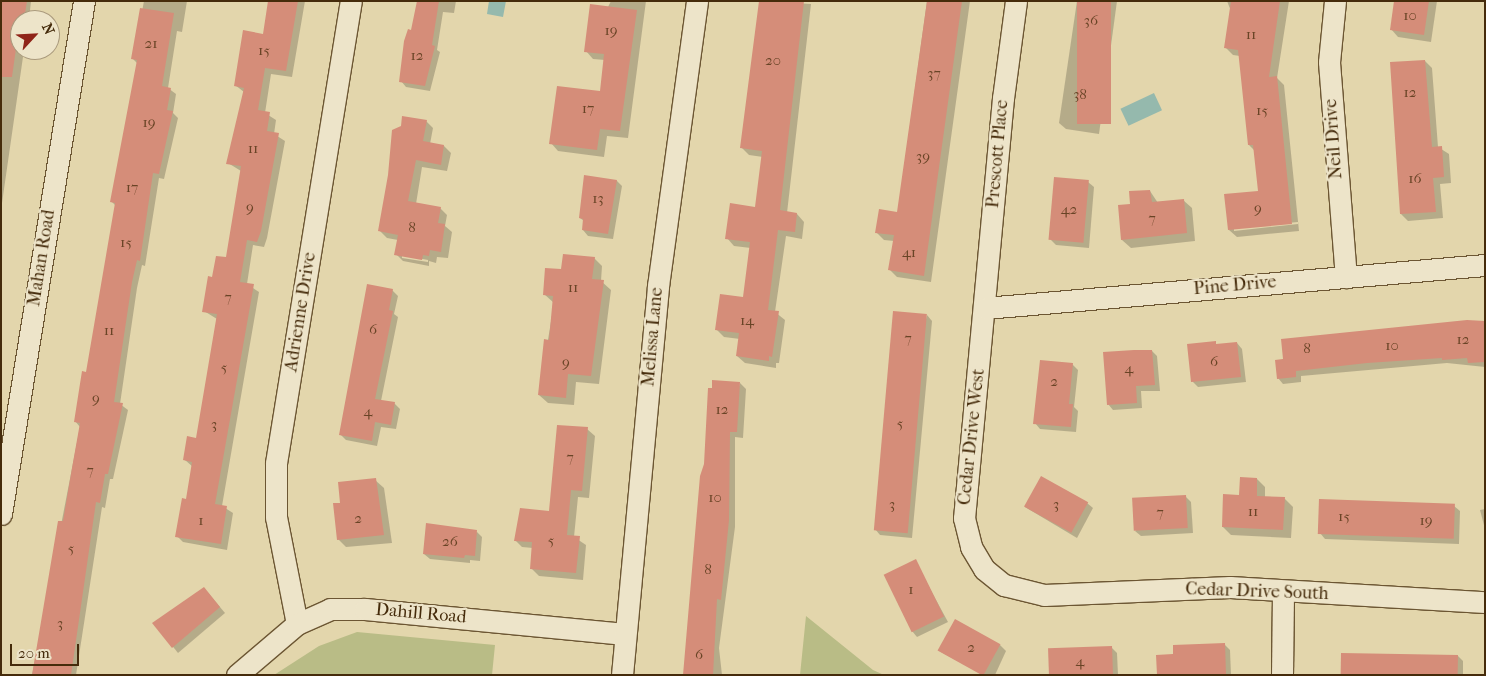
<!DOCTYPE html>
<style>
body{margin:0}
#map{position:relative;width:1486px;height:676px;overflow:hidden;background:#e3d6ac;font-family:"IM FELL French Canon",serif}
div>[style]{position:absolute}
.green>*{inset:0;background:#b9bc86}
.water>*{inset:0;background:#95b9ad;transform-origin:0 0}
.shadow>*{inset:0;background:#0003}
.building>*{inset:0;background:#d58d79;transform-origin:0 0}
.roads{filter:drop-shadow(1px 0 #6c5633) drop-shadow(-1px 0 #6c5633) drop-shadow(0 1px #6c5633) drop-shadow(0 -1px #6c5633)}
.minor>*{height:21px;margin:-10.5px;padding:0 10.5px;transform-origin:10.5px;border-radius:10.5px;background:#ede4c9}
span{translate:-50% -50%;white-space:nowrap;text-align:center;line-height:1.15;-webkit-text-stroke:4.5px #ede4c9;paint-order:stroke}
.number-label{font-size:15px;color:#694426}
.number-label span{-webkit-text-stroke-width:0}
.street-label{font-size:18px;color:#452b0b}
.frame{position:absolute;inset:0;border:2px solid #452b0b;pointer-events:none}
.north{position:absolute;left:10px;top:10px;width:50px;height:50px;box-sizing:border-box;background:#ede4c9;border:1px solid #aa9a7d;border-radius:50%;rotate:65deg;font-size:14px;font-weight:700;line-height:20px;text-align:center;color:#452b0b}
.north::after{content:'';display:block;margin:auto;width:18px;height:22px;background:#8f2418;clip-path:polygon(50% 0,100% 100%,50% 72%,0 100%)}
.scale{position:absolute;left:10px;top:644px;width:69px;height:22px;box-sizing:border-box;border:2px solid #452b0b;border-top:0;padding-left:6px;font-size:15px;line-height:18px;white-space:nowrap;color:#452b0b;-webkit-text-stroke:4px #ede4c9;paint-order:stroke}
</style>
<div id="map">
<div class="green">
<i style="clip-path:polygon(806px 616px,873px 670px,884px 675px,800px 675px)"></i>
<i style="clip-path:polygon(357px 632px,495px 645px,492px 675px,274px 675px,319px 646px)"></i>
</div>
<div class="water">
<i style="clip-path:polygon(489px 1px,506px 1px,503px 17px,487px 14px)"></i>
<i style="left:1154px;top:93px;width:19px;height:37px;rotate:65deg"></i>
</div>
<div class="shadow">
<i style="clip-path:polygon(1px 1px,31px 1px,29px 20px,20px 20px,20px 50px,24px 50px,1px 210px)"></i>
<i style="clip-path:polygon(144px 1px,187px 1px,182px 32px,177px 31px,168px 88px,176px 94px,173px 113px,178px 118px,164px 179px,159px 178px,145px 266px,142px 265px,137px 288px,120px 404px,128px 410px,113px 479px,110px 479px,105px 508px,102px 507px,76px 675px,32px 675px,80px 427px,75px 421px,87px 373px,116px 206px,112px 202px,138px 64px,133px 59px)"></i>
<i style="clip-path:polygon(269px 1px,305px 1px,292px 77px,271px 74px,265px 113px,276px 120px,274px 134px,285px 141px,267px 238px,264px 247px,253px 245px,247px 284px,259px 292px,222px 506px,233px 513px,227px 550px,183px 542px,177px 536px,188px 500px,193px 467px,185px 460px,197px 439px,217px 319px,204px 311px,213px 278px,227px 259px,241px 171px,228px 163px,244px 92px,235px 85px,264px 35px)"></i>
<i style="clip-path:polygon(418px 1px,456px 1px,454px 13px,443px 12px,437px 50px,440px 52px,430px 91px,406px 87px,401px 81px)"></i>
<i style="clip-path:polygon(611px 1px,646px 1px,628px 138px,607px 136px,604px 157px,558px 151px,551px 143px,601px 93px,605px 60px,593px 59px,586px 51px)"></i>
<i style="clip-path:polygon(760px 1px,811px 4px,787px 213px,797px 214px,804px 222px,802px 239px,786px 236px,775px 312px,785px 320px,779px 363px,776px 363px,776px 368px,745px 363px,737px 356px,740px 339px,724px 337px,716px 329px,744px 299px,751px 248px,734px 246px,727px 238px,756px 208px,763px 157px,749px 155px,741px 147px)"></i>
<i style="clip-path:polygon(927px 1px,970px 1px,931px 282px,897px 277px,890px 270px,894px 241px,884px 240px,876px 232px,898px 213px)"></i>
<i style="clip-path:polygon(1077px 1px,1117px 1px,1099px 134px,1066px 129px,1059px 123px)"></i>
<i style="clip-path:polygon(evenodd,1227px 1px,1289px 1px,1277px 78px,1284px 85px,1299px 231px,1237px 237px,1229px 230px,1259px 192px,1255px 151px,1249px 145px,1240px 56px,1233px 55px,1225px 47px,1231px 11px,1227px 1px,1298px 222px,1298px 224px,1234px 231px,1234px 228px,1298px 222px)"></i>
<i style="clip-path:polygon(1395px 1px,1437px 1px,1431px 42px,1398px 37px,1391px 29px)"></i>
<i style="clip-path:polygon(1425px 61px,1432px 68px,1438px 147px,1449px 154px,1451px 183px,1440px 184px,1443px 218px,1408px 221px,1401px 214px,1392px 64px)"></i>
<i style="clip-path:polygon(evenodd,426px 121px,433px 128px,430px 144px,444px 146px,451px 153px,447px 171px,422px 167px,416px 204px,440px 208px,447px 215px,445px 226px,452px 232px,448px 258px,437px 257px,436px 263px,429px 261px,429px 266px,403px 261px,396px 254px,398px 240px,387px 238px,380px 231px,426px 121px,402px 255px,428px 260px,428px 262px,402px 258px,402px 255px)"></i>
<i style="clip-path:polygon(585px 177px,617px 181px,622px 186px,613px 239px,588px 236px,583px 230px,584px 221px,580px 218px)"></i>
<i style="clip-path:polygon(1088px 182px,1094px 187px,1089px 248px,1056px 245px,1051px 240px)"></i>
<i style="clip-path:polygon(1150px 191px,1158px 203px,1183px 200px,1192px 208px,1195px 241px,1131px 248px,1122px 240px,1131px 205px)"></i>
<i style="clip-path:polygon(594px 258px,602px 266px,601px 281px,611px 290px,599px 384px,576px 382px,574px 405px,548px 403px,539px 395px,554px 303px,544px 294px,562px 271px)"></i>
<i style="clip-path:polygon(392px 290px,398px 296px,394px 314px,398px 317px,381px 401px,394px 403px,400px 409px,396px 429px,381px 427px,377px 446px,346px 440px,341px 435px)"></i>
<i style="clip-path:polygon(927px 315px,932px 321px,912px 538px,880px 535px,875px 529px)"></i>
<i style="clip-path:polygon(1485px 322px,1485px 367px,1447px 363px,1301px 376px,1301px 382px,1283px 384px,1278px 378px,1276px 361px)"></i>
<i style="clip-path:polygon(1237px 343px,1242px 349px,1246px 382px,1198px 387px,1192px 381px)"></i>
<i style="clip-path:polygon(1152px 351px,1157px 356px,1160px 391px,1141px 391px,1142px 408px,1113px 410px,1108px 404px)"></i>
<i style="clip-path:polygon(1072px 364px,1078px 370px,1074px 407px,1078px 411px,1076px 432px,1040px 429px,1035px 423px)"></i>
<i style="clip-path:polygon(740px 383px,746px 389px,743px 438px,735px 437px,735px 527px,719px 648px,722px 675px,684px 675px,698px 541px)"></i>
<i style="clip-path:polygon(587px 429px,595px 436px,589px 498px,578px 497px,574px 537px,586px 545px,583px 580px,539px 576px,531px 568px,533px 548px,522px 547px,515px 540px,550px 512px)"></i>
<i style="clip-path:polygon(1257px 479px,1265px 487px,1265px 497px,1285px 499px,1293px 507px,1291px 538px,1231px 535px,1223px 527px,1240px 496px)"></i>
<i style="clip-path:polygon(375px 480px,384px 488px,392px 543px,346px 547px,338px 539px,341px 504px)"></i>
<i style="clip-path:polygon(1185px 496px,1191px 502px,1193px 533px,1141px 536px,1135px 531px)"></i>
<i style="clip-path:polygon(1087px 503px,1093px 508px,1077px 538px,1025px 507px)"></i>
<i style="clip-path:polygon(1454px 506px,1460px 511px,1459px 544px,1325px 539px,1320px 533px)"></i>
<i style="clip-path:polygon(1485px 509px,1485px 529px,1480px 510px)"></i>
<i style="clip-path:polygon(477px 532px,482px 537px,480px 561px,470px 560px,470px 563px,430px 559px,424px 554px)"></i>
<i style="clip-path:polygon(915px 561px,948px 622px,917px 637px,912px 631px)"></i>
<i style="clip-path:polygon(204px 588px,225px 613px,178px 653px,154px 623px)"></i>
<i style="clip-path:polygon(1224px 644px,1230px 650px,1231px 675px,1158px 675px,1175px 655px)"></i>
<i style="clip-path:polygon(1000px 645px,1006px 651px,995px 675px,984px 675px,941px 652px)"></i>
<i style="clip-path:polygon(1111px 647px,1117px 653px,1118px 675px,1050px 675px)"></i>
<i style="clip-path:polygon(1458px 656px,1463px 661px,1463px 675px,1342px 675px)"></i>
</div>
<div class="building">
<i style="clip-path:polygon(1px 1px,27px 1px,24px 20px,20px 20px,12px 77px,1px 77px)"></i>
<i style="clip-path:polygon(268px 1px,298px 1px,286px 71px,265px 68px,258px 110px,270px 112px,267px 131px,279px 133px,261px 231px,257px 242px,247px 240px,240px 282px,254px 284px,215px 504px,227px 506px,221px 544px,175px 537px,182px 498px,186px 499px,192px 462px,183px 460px,187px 436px,196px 438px,217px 314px,202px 312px,208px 276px,212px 277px,216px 256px,226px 257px,241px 166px,226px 164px,244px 88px,234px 86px,243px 30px,263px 34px)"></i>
<i style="clip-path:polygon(417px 1px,439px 1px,432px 45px,435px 46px,425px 86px,399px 82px,404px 41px,408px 29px,411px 30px)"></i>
<i style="clip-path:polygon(759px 1px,804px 1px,780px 210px,797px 213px,795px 232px,778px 230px,768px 310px,779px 311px,772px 357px,769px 356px,769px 361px,736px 356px,739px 333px,715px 330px,720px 294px,743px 297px,750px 242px,725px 239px,730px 203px,755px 207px,762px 151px,740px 148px)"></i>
<i style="clip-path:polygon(927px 1px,962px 1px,924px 276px,888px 270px,894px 235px,875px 233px,879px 209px,897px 212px)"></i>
<i style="left:1077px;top:1px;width:34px;height:123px"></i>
<i style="clip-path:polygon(1231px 1px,1280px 1px,1269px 77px,1277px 76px,1292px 224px,1228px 230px,1224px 194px,1258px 191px,1253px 145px,1248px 145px,1238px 50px,1224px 48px)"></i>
<i style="clip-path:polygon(1394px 1px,1429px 1px,1424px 35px,1390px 30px)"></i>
<i style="clip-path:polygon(590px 4px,637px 10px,620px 131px,600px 129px,597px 150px,549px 144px,557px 86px,600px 91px,604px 54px,584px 52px)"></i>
<i style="clip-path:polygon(140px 8px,174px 13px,162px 86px,171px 88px,167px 110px,173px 111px,159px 174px,153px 173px,140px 261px,137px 260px,132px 282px,114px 402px,123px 403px,108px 474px,105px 474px,100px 503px,96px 502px,71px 675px,32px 675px,58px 521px,63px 521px,72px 468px,80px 423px,74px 422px,82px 371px,86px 372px,115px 203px,110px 202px,137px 60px,131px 59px)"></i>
<i style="clip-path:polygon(1425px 60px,1432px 147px,1442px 146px,1444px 177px,1433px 178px,1436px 212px,1400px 214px,1390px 62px)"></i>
<i style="clip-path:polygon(402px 116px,427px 120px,423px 141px,444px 145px,441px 165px,416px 160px,408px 201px,441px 207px,438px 223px,445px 224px,441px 252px,430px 250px,429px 256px,423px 255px,422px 260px,394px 255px,398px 235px,378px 231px,388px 175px,392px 130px,401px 126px)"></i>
<i style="clip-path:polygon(584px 175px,617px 180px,608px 234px,582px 230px,583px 219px,579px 218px)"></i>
<i style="left:1054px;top:177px;width:35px;height:63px;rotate:5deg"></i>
<i style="clip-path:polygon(1150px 190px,1152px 202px,1184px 199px,1187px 233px,1121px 240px,1118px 205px,1130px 204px,1129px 191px)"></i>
<i style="clip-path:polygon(563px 254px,595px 257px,592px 279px,604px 280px,591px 376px,568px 374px,566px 398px,538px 395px,544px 339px,549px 340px,553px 296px,543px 295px,545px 268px,561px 269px)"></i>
<i style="clip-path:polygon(367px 284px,393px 289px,389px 310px,393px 311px,375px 399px,395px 402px,391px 425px,375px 422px,372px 441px,339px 435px)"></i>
<i style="left:893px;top:311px;width:34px;height:220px;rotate:5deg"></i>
<i style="clip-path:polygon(1467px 320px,1485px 321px,1485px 362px,1468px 363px,1467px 358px,1442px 360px,1442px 358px,1367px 363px,1296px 371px,1296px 377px,1277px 379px,1275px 360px,1283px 359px,1281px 339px)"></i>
<i style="clip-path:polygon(1216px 341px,1216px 344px,1237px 342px,1241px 377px,1191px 382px,1187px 344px)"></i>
<i style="clip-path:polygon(1134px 350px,1152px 350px,1155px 385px,1136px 386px,1137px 403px,1107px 405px,1103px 352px)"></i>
<i style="clip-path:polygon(1040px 360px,1073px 363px,1069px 404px,1073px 404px,1071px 427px,1033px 424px)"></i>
<i style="clip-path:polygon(712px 380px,740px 382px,737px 432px,730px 432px,729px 520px,721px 600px,717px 599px,713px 675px,683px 675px,700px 476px,704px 464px,708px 388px,712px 388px)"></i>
<i style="clip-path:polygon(557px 425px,588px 427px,582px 491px,571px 490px,567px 535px,580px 536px,576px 573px,530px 569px,532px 542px,514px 541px,520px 508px,549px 511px)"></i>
<i style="left:1041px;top:476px;width:54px;height:35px;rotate:29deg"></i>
<i style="clip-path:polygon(1240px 477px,1257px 478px,1257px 496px,1285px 497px,1283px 530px,1222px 527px,1223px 494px,1239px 495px)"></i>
<i style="clip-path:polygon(376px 478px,384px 535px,337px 540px,333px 503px,340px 503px,338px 482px)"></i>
<i style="left:1186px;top:495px;width:33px;height:54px;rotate:87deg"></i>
<i style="left:1319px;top:499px;width:136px;height:35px;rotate:2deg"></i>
<i style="clip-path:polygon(426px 523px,477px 530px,475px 556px,465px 555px,464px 558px,423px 554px)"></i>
<i style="left:916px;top:559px;width:64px;height:36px;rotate:64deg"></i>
<i style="clip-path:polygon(204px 587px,220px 607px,172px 648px,152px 623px)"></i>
<i style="left:955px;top:619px;width:52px;height:36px;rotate:29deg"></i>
<i style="clip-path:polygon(1225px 643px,1226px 675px,1157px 675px,1156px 655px,1173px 654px,1173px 645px)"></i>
<i style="left:1112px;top:646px;width:29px;height:64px;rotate:88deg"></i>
<i style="left:1341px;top:653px;width:117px;height:22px;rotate:1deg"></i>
</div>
<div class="roads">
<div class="minor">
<i style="left:1016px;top:1px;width:98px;rotate:97.6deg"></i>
<i style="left:1003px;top:98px;width:422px;rotate:95.3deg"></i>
<i style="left:964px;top:518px;width:30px;rotate:76deg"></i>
<i style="left:971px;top:547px;width:26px;rotate:59deg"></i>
<i style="left:984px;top:569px;width:26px;rotate:39deg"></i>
<i style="left:1004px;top:585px;width:41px;rotate:14deg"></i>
<i style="left:1044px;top:595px;width:186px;rotate:-2.5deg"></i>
<i style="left:1230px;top:587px;width:255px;rotate:3.4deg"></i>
<i style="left:1335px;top:1px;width:61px;rotate:95.6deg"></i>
<i style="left:1329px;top:62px;width:216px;rotate:85.5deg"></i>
<i style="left:985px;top:308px;width:502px;rotate:-4.92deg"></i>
<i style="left:1px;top:514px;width:520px;rotate:-80.81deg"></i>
<i style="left:297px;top:624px;width:109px;rotate:-101.1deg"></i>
<i style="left:276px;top:517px;width:54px;rotate:-90deg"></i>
<i style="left:276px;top:463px;width:468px;rotate:-80.8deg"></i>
<i style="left:237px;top:675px;width:79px;rotate:-40.4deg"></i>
<i style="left:297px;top:624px;width:36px;rotate:-24deg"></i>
<i style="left:330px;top:609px;width:35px"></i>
<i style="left:365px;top:609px;width:261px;rotate:5.5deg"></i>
<i style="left:622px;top:675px;width:391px;rotate:-84.7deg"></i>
<i style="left:658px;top:286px;width:288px;rotate:-82.2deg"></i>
<i style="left:1282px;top:675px;width:84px;rotate:-89.3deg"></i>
</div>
</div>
<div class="number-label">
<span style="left:1410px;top:16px">10</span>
<span style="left:1091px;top:21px">36</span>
<span style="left:611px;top:31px">19</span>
<span style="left:1251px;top:35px">11</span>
<span style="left:151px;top:44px">21</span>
<span style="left:264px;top:51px">15</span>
<span style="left:417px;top:56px">12</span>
<span style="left:773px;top:61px">20</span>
<span style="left:934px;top:74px">37</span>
<span style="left:1410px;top:93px">12</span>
<span style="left:1080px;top:95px">38</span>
<span style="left:588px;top:109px">17</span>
<span style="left:1262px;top:111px">15</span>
<span style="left:149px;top:123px">19</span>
<span style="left:253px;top:149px">11</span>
<span style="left:923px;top:157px">39</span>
<span style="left:1415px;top:179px">16</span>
<span style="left:132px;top:188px">17</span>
<span style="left:598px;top:199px">13</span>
<span style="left:250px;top:208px">9</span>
<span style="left:1258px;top:209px">9</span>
<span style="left:1069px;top:210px">42</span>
<span style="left:1152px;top:219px">7</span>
<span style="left:412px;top:228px">8</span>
<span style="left:126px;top:243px">15</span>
<span style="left:909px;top:253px">41</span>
<span style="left:573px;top:288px">11</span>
<span style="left:228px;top:298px">7</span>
<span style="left:747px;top:321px">14</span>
<span style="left:373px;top:330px">6</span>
<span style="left:109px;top:331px">11</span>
<span style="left:908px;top:339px">7</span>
<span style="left:1463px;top:340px">12</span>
<span style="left:1392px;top:346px">10</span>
<span style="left:1307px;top:349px">8</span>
<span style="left:1214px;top:362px">6</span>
<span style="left:566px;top:363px">9</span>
<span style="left:224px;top:368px">5</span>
<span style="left:1129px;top:369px">4</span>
<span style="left:1054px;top:382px">2</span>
<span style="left:96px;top:399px">9</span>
<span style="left:722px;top:410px">12</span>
<span style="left:368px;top:412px">4</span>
<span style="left:900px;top:424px">5</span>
<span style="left:214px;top:425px">3</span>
<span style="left:570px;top:458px">7</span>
<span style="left:90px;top:471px">7</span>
<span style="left:715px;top:498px">10</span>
<span style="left:892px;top:505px">3</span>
<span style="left:1056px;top:505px">3</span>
<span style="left:1253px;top:512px">11</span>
<span style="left:1160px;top:513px">7</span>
<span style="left:1344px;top:517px">15</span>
<span style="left:358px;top:519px">2</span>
<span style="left:201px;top:521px">1</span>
<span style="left:1426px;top:521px">19</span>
<span style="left:551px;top:541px">5</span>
<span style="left:450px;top:542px">26</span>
<span style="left:71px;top:549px">5</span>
<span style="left:708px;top:570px">8</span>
<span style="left:911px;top:590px">1</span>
<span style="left:60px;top:624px">3</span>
<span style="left:971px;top:648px">2</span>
<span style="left:699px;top:655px">6</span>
<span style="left:1080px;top:662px">4</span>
</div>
<div class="street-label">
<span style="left:1334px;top:139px;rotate:-94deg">Neil Drive</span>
<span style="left:998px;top:154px;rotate:-85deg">Prescott Place</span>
<span style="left:42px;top:258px;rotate:-81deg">Mahan Road</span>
<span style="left:1235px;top:286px;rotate:-5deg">Pine Drive</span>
<span style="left:301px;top:312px;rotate:-81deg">Adrienne Drive</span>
<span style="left:653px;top:337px;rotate:-85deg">Melissa Lane</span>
<span style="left:972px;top:437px;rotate:-84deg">Cedar Drive West</span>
<span style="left:1257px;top:592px;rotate:2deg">Cedar Drive South</span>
<span style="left:421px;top:614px;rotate:5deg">Dahill Road</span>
</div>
<div class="frame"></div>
<div class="north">N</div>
<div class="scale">20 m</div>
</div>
